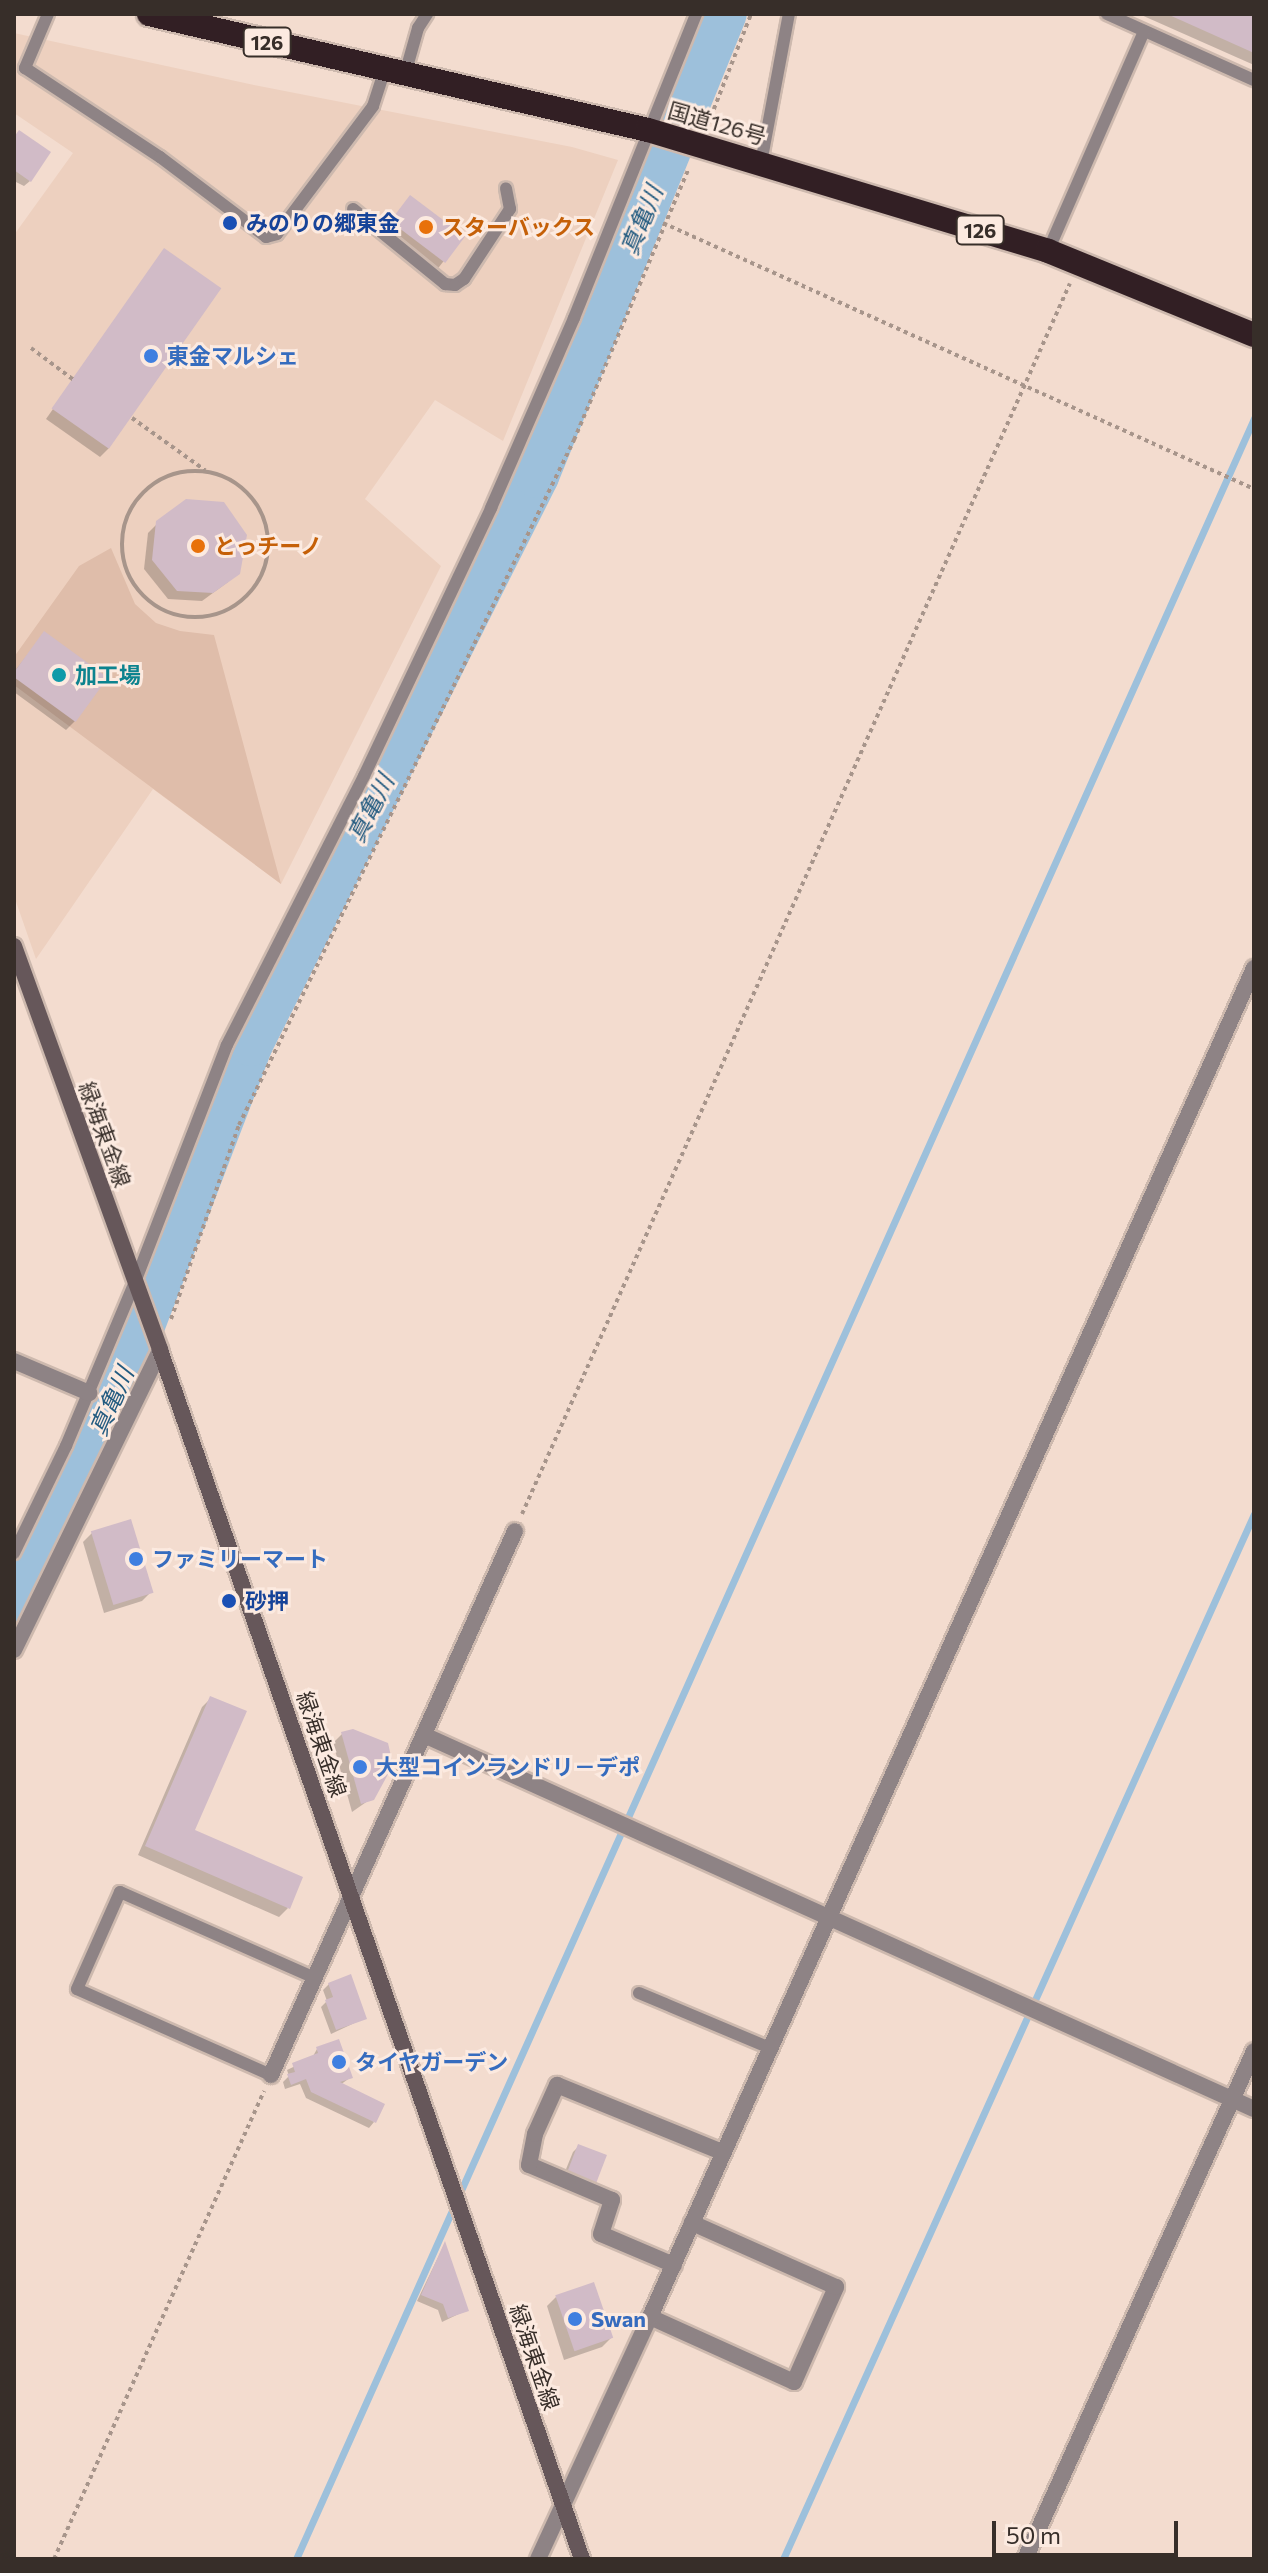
<!DOCTYPE html>
<meta charset="utf-8">
<style>
body{margin:0}
#map{position:relative;width:1268px;height:2573px;overflow:hidden;background:#f3dccf;font-family:Commissioner,"Noto Sans JP",sans-serif}
div>[style]{position:absolute}
.built>*{inset:0;background:#edd0bf}
.green>*{inset:0;background:#dfbdaa}
.shadow>*{inset:0;background:#0003;transform-origin:0 0}
.stream>*{height:7px;margin:-3.5px;padding:0 3.5px;transform-origin:3.5px;border-radius:3.5px;background:#9dc0db}
.river>*{height:44px;margin:-22px;padding:0 22px;transform-origin:22px;border-radius:22px;background:#9dc0db}
.building>*{inset:0;background:#d1bbc7;transform-origin:0 0}
.path>*{height:4px;margin-top:-2px;transform-origin:0;background:repeating-linear-gradient(90deg,#a7958b 0 4px,transparent 0 8px)}
.path>.ring{margin:-2px;padding:0;box-sizing:content-box;background:none;border:4px solid #a7958b;border-radius:50%}
.roads{filter:drop-shadow(2px 0 #cdb9ae) drop-shadow(-2px 0 #cdb9ae) drop-shadow(0 2px #cdb9ae) drop-shadow(0 -2px #cdb9ae)}
.lane>*{height:12px;margin:-6px;padding:0 6px;transform-origin:6px;border-radius:6px;background:#8e8385}
.street>*{height:16px;margin:-8px;padding:0 8px;transform-origin:8px;border-radius:8px;background:#8e8385}
.secondary>*{height:16px;margin:-8px;padding:0 8px;transform-origin:8px;border-radius:8px;background:#66575a}
.highway>*{height:24px;margin:-12px;padding:0 12px;transform-origin:12px;border-radius:12px;background:#321f24}
.dots>*{width:22px;height:22px;translate:-50% -50%;box-sizing:border-box;border:4px solid #fceae0;border-radius:50%}
span{translate:-50% -50%;white-space:nowrap;text-align:center;line-height:1.15;-webkit-text-stroke:6px #fceae0;paint-order:stroke}
.shield-label span{padding:2px 6px;background:#fceae0;border:2px solid;border-radius:6px;-webkit-text-stroke-width:0}
.shield-label{font-size:20px;color:#372e29;font-weight:700}
.street-label{font-size:22px;color:#372e29}
.transit-label{font-size:22px;color:#164399;font-weight:700}
.left{translate:0 -50%;text-align:left}
.food-label{font-size:22px;color:#c56008;font-weight:700}
.shop-label{font-size:22px;color:#366cbe;font-weight:700}
.culture-label{font-size:22px;color:#0d838f;font-weight:700}
.water-label{font-size:24px;color:#235b80;font-style:italic}
.frame{position:absolute;inset:0;border:16px solid #372e29;pointer-events:none}
.scale{position:absolute;left:992px;top:2521px;width:186px;height:36px;box-sizing:border-box;border:4px solid #372e29;border-top:0;padding-left:10px;font-size:24px;line-height:28px;white-space:nowrap;color:#372e29;-webkit-text-stroke:6px #fceae0;paint-order:stroke}
</style>
<div id="map">
<div class="built">
<i style="clip-path:polygon(14px 33px,254px 85px,572px 147px,618px 160px,503px 441px,435px 400px,365px 499px,441px 566px,281px 884px,153px 789px,36px 959px,14px 896px,14px 235px,73px 153px,14px 113px)"></i>
</div>
<div class="green">
<i style="clip-path:polygon(111px 548px,135px 604px,156px 623px,180px 631px,214px 635px,281px 884px,14px 685px,14px 657px,79px 566px)"></i>
</div>
<div class="shadow">
<i style="clip-path:polygon(1139px 14px,1254px 14px,1254px 65px)"></i>
<i style="clip-path:polygon(14px 138px,30px 181px,24px 186px,14px 181px)"></i>
<i style="left:410px;top:197px;width:66px;height:44px;rotate:38deg"></i>
<i style="clip-path:polygon(164px 251px,109px 448px,100px 457px,46px 419px)"></i>
<i style="clip-path:polygon(158px 523px,228px 582px,202px 601px,168px 599px,144px 569px,148px 533px)"></i>
<i style="clip-path:polygon(44px 634px,75px 721px,66px 730px,14px 692px,14px 672px)"></i>
<i style="clip-path:polygon(92px 1533px,151px 1592px,142px 1601px,104px 1613px,83px 1542px)"></i>
<i style="clip-path:polygon(211px 1698px,193px 1831px,288px 1908px,279px 1917px,138px 1855px,202px 1707px)"></i>
<i style="clip-path:polygon(352px 1731px,372px 1798px,352px 1812px,333px 1743px,342px 1734px)"></i>
<i style="clip-path:polygon(329px 1984px,365px 2018px,331px 2034px,321px 2007px,327px 2001px,323px 1990px)"></i>
<i style="clip-path:polygon(317px 2049px,351px 2077px,340px 2085px,374px 2122px,369px 2128px,306px 2098px,300px 2084px,285px 2089px,283px 2082px,289px 2076px,287px 2070px,312px 2058px)"></i>
<i style="clip-path:polygon(579px 2146px,605px 2156px,562px 2179px,573px 2152px)"></i>
<i style="clip-path:polygon(444px 2245px,467px 2310px,442px 2322px,438px 2310px,417px 2301px)"></i>
<i style="clip-path:polygon(556px 2297px,611px 2338px,602px 2347px,564px 2360px,547px 2306px)"></i>
</div>
<div class="stream">
<i style="left:296px;top:2559px;width:2346px;rotate:-65.89deg"></i>
<i style="left:783px;top:2559px;width:1146px;rotate:-65.74deg"></i>
</div>
<div class="river">
<i style="left:14px;top:1601px;width:232px;rotate:-63.7deg"></i>
<i style="left:117px;top:1393px;width:374px;rotate:-69deg"></i>
<i style="left:251px;top:1044px;width:636px;rotate:-63.27deg"></i>
<i style="left:537px;top:476px;width:499px;rotate:-67.9deg"></i>
</div>
<div class="building">
<i style="clip-path:polygon(1167px 14px,1254px 14px,1254px 53px)"></i>
<i style="clip-path:polygon(19px 130px,51px 152px,31px 182px,14px 170px,14px 137px)"></i>
<i style="left:410px;top:195px;width:69px;height:33px;rotate:37deg"></i>
<i style="left:164px;top:248px;width:70px;height:196px;rotate:35deg"></i>
<i style="clip-path:polygon(186px 499px,224px 502px,247px 535px,240px 574px,213px 593px,177px 591px,152px 560px,156px 521px)"></i>
<i style="left:44px;top:631px;width:79px;height:55px;rotate:36deg"></i>
<i style="left:131px;top:1519px;width:77px;height:42px;rotate:73deg"></i>
<i style="clip-path:polygon(210px 1696px,247px 1711px,195px 1830px,303px 1877px,290px 1909px,145px 1846px)"></i>
<i style="clip-path:polygon(353px 1729px,388px 1743px,393px 1765px,374px 1800px,361px 1804px,341px 1732px)"></i>
<i style="clip-path:polygon(351px 1974px,367px 2019px,336px 2030px,325px 2000px,333px 1997px,328px 1983px)"></i>
<i style="clip-path:polygon(339px 2039px,353px 2078px,340px 2082px,385px 2104px,376px 2123px,311px 2092px,306px 2079px,291px 2085px,287px 2074px,295px 2072px,292px 2063px,318px 2053px,316px 2047px)"></i>
<i style="left:578px;top:2144px;width:31px;height:31px;rotate:21deg"></i>
<i style="clip-path:polygon(445px 2241px,469px 2311px,448px 2318px,443px 2304px,421px 2295px)"></i>
<i style="left:594px;top:2282px;width:59px;height:41px;rotate:71deg"></i>
</div>
<div class="path">
<i style="left:708px;top:124px;width:118px;rotate:-68.6deg"></i>
<i style="left:663px;top:223px;width:648px;rotate:24.23deg"></i>
<i style="left:31px;top:348px;width:54px;rotate:36.7deg"></i>
<i style="left:132px;top:418px;width:90px;rotate:35.5deg"></i>
<i class="ring" style="left:122px;top:471px;width:142px;height:142px"></i>
<i style="left:171px;top:1319px;width:206px;rotate:-70.7deg"></i>
<i style="left:239px;top:1125px;width:763px;rotate:-63.94deg"></i>
<i style="left:574px;top:440px;width:295px;rotate:-67.1deg"></i>
<i style="left:522px;top:1514px;width:1347px;rotate:-66deg"></i>
<i style="left:54px;top:2559px;width:513px;rotate:-65.83deg"></i>
</div>
<div class="roads">
<div class="lane">
<i style="left:48px;top:14px;width:59px;rotate:113.1deg"></i>
<i style="left:25px;top:68px;width:162px;rotate:33.4deg"></i>
<i style="left:160px;top:157px;width:133px;rotate:37deg"></i>
<i style="left:266px;top:237px;width:11px;rotate:-15deg"></i>
<i style="left:277px;top:234px;width:160px;rotate:-53.1deg"></i>
<i style="left:373px;top:106px;width:38px;rotate:-72deg"></i>
<i style="left:1107px;top:14px;width:161px;rotate:24.2deg"></i>
<i style="left:405px;top:74px;width:48px;rotate:-74.2deg"></i>
<i style="left:418px;top:28px;width:17px;rotate:-57deg"></i>
<i style="left:761px;top:163px;width:152px;rotate:-79.4deg"></i>
<i style="left:353px;top:209px;width:119px;rotate:39.2deg"></i>
<i style="left:445px;top:284px;width:10px;rotate:6deg"></i>
<i style="left:455px;top:285px;width:11px;rotate:-34deg"></i>
<i style="left:464px;top:279px;width:84px;rotate:-56.7deg"></i>
<i style="left:510px;top:209px;width:21px;rotate:-101deg"></i>
<i style="left:1048px;top:251px;width:240px;rotate:-66.4deg"></i>
<i style="left:14px;top:1553px;width:119px;rotate:-64.1deg"></i>
<i style="left:66px;top:1446px;width:178px;rotate:-67.2deg"></i>
<i style="left:135px;top:1282px;width:254px;rotate:-68.8deg"></i>
<i style="left:227px;top:1045px;width:302px;rotate:-63deg"></i>
<i style="left:364px;top:776px;width:297px;rotate:-64.6deg"></i>
<i style="left:491px;top:508px;width:207px;rotate:-66.4deg"></i>
<i style="left:574px;top:318px;width:328px;rotate:-68.1deg"></i>
<i style="left:639px;top:1993px;width:142px;rotate:22.8deg"></i>
<i style="left:271px;top:2075px;width:212px;rotate:-156.1deg"></i>
<i style="left:77px;top:1989px;width:106px;rotate:-66.1deg"></i>
<i style="left:120px;top:1892px;width:213px;rotate:23.8deg"></i>
</div>
<div class="street">
<i style="left:14px;top:1361px;width:82px;rotate:23.1deg"></i>
<i style="left:14px;top:1650px;width:334px;rotate:-64deg"></i>
<i style="left:424px;top:1735px;width:910px;rotate:24.26deg"></i>
<i style="left:271px;top:2075px;width:596px;rotate:-65.84deg"></i>
<i style="left:674px;top:2265px;width:79px;rotate:-157deg"></i>
<i style="left:601px;top:2234px;width:36px;rotate:-72deg"></i>
<i style="left:612px;top:2200px;width:90px;rotate:-157.1deg"></i>
<i style="left:529px;top:2165px;width:32px;rotate:-79deg"></i>
<i style="left:535px;top:2134px;width:54px;rotate:-65.8deg"></i>
<i style="left:557px;top:2085px;width:178px;rotate:22.1deg"></i>
<i style="left:650px;top:2317px;width:158px;rotate:24.3deg"></i>
<i style="left:794px;top:2382px;width:104px;rotate:-66.1deg"></i>
<i style="left:836px;top:2287px;width:158px;rotate:-156deg"></i>
<i style="left:538px;top:2559px;width:267px;rotate:-65.2deg"></i>
<i style="left:650px;top:2317px;width:1478px;rotate:-65.88deg"></i>
<i style="left:1025px;top:2559px;width:557px;rotate:-65.73deg"></i>
</div>
<div class="secondary">
<i style="left:14px;top:946px;width:430px;rotate:70.1deg"></i>
<i style="left:160px;top:1350px;width:1281px;rotate:70.76deg"></i>
</div>
<div class="highway">
<i style="left:149px;top:14px;width:512px;rotate:13.09deg"></i>
<i style="left:648px;top:130px;width:418px;rotate:16.8deg"></i>
<i style="left:1048px;top:251px;width:222px;rotate:22.2deg"></i>
</div>
</div>
<div class="dots">
<i style="left:230px;top:223px;background:#1a4fb4"></i>
<i style="left:426px;top:227px;background:#e8710a"></i>
<i style="left:151px;top:356px;background:#3f7fe0"></i>
<i style="left:198px;top:546px;background:#e8710a"></i>
<i style="left:59px;top:675px;background:#0f9aa8"></i>
<i style="left:136px;top:1559px;background:#3f7fe0"></i>
<i style="left:229px;top:1601px;background:#1a4fb4"></i>
<i style="left:360px;top:1767px;background:#3f7fe0"></i>
<i style="left:339px;top:2062px;background:#3f7fe0"></i>
<i style="left:575px;top:2319px;background:#3f7fe0"></i>
</div>
<div class="shield-label">
<span style="left:267px;top:42px">126</span>
<span style="left:980px;top:230px">126</span>
</div>
<div class="street-label">
<span style="left:717px;top:123px;rotate:16deg">国道126号</span>
<span style="left:105px;top:1134px;rotate:70deg">緑海東金線</span>
<span style="left:322px;top:1744px;rotate:71deg">緑海東金線</span>
<span style="left:535px;top:2357px;rotate:71deg">緑海東金線</span>
</div>
<div class="transit-label">
<span class="left" style="left:246px;top:223px">みのりの郷東金</span>
<span class="left" style="left:245px;top:1601px">砂押</span>
</div>
<div class="food-label">
<span class="left" style="left:442px;top:227px">スターバックス</span>
<span class="left" style="left:214px;top:546px">とっチーノ</span>
</div>
<div class="shop-label">
<span class="left" style="left:167px;top:356px">東金マルシェ</span>
<span class="left" style="left:152px;top:1559px">ファミリーマート</span>
<span class="left" style="left:376px;top:1767px">大型コインランドリ－デポ</span>
<span class="left" style="left:355px;top:2062px">タイヤガーデン</span>
<span class="left" style="left:591px;top:2319px">Swan</span>
</div>
<div class="culture-label">
<span class="left" style="left:75px;top:675px">加工場</span>
</div>
<div class="water-label">
<span style="left:641px;top:220px;rotate:-68deg">真亀川</span>
<span style="left:370px;top:808px;rotate:-63deg">真亀川</span>
<span style="left:111px;top:1401px;rotate:-66deg">真亀川</span>
</div>
<div class="frame"></div>
<div class="scale">50 m</div>
</div>
